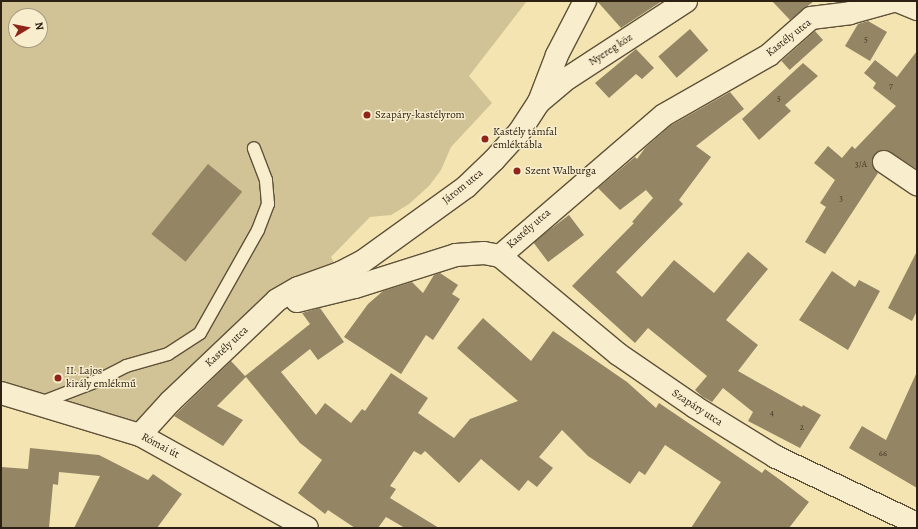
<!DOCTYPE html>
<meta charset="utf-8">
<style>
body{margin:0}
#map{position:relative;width:918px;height:529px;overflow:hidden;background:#f4e4b1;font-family:Alegreya,serif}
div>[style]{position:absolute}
.green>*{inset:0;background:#d2c396}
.building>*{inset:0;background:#948665;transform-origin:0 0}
.roads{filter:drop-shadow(1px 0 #5f523a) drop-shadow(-1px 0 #5f523a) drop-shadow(0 1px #5f523a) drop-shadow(0 -1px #5f523a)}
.lane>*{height:12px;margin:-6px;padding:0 6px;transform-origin:6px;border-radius:6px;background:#f8edcc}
.street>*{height:22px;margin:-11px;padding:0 11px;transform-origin:11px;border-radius:11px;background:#f8edcc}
.dots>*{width:11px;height:11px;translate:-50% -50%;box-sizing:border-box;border:2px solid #f8edcc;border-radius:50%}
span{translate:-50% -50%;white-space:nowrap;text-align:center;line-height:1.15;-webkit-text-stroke:3px #f8edcc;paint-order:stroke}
.number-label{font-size:9px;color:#473a28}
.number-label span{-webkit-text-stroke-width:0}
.street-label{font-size:11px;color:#2d2113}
.poi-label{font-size:11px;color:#2d2113}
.left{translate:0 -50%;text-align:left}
.frame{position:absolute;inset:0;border:2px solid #2d2113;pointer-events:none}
.north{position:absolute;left:8px;top:8px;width:40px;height:40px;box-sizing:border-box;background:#f8edcc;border:1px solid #a79b82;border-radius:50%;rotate:80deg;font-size:11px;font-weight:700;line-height:16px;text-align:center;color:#2d2113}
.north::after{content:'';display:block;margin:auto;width:14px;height:18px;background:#8f2418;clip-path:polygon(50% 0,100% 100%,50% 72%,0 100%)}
</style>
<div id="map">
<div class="green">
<i style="clip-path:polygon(evenodd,1px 1px,527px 1px,469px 76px,492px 103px,451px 147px,441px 170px,429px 186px,409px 204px,391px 215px,370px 217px,331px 257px,340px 273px,298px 288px,140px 435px,1px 393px,1px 1px,16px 16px,40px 16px,40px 40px,16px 40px,16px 16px)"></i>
</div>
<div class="building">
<i style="clip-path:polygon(597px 1px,662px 1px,621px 28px)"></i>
<i style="clip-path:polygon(772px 1px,814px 1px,790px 20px)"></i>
<i style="clip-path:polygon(868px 21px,887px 32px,870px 61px,845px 46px,858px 24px)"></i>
<i style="left:690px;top:29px;width:28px;height:42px;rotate:49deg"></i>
<i style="left:815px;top:31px;width:12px;height:45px;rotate:48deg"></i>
<i style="clip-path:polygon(636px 49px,654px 68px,642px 79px,636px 74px,609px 98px,595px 83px)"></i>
<i style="clip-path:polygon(917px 51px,917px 169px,885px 150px,874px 155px,873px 167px,878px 173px,825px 254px,805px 242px,826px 207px,820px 203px,835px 180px,814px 163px,828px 146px,842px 158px,852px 146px,855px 149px,896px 106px,873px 88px,876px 83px,864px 73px,875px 60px,897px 77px)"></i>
<i style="clip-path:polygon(803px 63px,818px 76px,785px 105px,791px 111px,759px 140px,742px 119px)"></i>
<i style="clip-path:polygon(730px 92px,744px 109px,696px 146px,711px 157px,679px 200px,683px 204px,616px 272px,642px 297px,674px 260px,714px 293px,748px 252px,768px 269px,726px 320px,758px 345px,738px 371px,802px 407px,803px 405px,821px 415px,800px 448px,748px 421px,753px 412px,723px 388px,712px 402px,703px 397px,695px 390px,707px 376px,648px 328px,635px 343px,572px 286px,634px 223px,632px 222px,653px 198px,646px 190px,620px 210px,598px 188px,635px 157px,637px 159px,645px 148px,670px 126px)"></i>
<i style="left:208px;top:164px;width:44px;height:90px;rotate:39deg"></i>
<i style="left:569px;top:215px;width:25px;height:45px;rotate:53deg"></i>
<i style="clip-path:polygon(917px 251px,917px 311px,912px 321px,888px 308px)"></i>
<i style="clip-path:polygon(832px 271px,855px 287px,859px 280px,880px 291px,848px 350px,799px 320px)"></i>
<i style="clip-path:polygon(440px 273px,458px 285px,452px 294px,460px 299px,433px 340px,426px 335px,401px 374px,344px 337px,368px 304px,383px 291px,412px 282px,423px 293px,434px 275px)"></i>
<i style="clip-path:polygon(320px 308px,344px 342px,318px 360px,310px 349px,281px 372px,316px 415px,325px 403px,351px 423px,362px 409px,365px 411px,391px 373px,428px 398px,418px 413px,454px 438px,470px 419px,518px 401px,457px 348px,483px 318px,531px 361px,553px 331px,627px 382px,656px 408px,659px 403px,762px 473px,765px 469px,783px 482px,809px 502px,789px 528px,691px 528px,721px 482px,665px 445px,645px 475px,639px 471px,630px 484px,588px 456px,562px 430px,539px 457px,553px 468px,537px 487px,528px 480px,519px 491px,481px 459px,459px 483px,425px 451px,421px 455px,414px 451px,390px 486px,396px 489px,390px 498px,439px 528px,405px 528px,386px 517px,378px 528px,355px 528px,328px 510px,325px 514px,298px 493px,322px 460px,300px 443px,246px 377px,217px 406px,243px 420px,223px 446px,174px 416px,231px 361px,245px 376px,310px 324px,302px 313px)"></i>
<i style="clip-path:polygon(917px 372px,917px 488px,849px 448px,862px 426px,886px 440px)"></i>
<i style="clip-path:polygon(30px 448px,99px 455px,148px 480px,153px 474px,182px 494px,157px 528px,74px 528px,100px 476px,59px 472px,58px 485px,53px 484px,49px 528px,1px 528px,1px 467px,28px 469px)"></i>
</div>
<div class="roads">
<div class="lane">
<i style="left:40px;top:403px;width:61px;rotate:-21.1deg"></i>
<i style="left:97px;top:381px;width:33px;rotate:-27deg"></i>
<i style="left:126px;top:366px;width:44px;rotate:-15.9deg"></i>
<i style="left:168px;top:354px;width:38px;rotate:-33deg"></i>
<i style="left:200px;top:333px;width:118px;rotate:-60.6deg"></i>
<i style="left:258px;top:230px;width:28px;rotate:-69deg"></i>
<i style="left:268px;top:204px;width:24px;rotate:-95deg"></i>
<i style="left:266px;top:180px;width:34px;rotate:-111deg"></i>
</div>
<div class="street">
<i style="left:898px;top:1px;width:21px;rotate:23deg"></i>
<i style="left:539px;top:102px;width:38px;rotate:-40deg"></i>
<i style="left:568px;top:78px;width:141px;rotate:-33.1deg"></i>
<i style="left:884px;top:162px;width:40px;rotate:34deg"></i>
<i style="left:500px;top:256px;width:153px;rotate:39.7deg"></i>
<i style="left:618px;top:354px;width:93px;rotate:34.5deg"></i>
<i style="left:695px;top:407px;width:95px;rotate:31.7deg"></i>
<i style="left:776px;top:457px;width:156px;rotate:25.4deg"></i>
<i style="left:500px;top:256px;width:216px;rotate:-40.7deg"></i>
<i style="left:664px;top:115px;width:121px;rotate:-29.7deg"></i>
<i style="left:769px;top:55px;width:56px;rotate:-41.4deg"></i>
<i style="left:811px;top:18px;width:39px;rotate:-7deg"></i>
<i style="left:850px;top:13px;width:45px;rotate:-15.6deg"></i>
<i style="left:297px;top:301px;width:60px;rotate:-13.6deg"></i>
<i style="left:355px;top:287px;width:106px;rotate:-17.6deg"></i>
<i style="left:456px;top:255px;width:28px;rotate:-4deg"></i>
<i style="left:484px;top:253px;width:16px;rotate:11deg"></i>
<i style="left:1px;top:393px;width:145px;rotate:16.8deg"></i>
<i style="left:140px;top:435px;width:191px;rotate:29.1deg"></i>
<i style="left:140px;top:435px;width:45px;rotate:-47.7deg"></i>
<i style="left:170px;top:402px;width:148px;rotate:-43.6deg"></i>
<i style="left:277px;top:300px;width:24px;rotate:-30deg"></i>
<i style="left:298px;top:288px;width:45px;rotate:-19.7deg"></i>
<i style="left:340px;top:273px;width:25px;rotate:-27deg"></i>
<i style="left:362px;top:262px;width:128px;rotate:-35.8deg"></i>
<i style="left:466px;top:187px;width:39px;rotate:-44deg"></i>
<i style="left:494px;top:160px;width:39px;rotate:-48deg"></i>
<i style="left:520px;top:131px;width:35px;rotate:-57deg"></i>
<i style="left:539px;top:102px;width:50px;rotate:-69deg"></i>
<i style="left:557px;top:55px;width:61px;rotate:-62.6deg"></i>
</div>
</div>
<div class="dots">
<i style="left:367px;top:115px;background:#8f2418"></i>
<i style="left:485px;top:139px;background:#8f2418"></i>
<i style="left:517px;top:171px;background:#8f2418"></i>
<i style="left:58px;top:378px;background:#8f2418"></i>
</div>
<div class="number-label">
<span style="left:866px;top:39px">5</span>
<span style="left:891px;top:85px">7</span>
<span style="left:779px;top:98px">5</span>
<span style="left:861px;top:164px">3/A</span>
<span style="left:841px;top:198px">3</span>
<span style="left:772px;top:412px">4</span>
<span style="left:802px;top:427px">2</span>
<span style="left:883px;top:453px">66</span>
</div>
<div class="street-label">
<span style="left:789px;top:38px;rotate:-38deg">Kastély utca</span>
<span style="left:611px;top:50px;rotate:-33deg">Nyereg köz</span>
<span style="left:463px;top:187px;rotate:-39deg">Járom utca</span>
<span style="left:529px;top:229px;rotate:-41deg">Kastély utca</span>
<span style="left:227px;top:347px;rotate:-43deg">Kastély utca</span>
<span style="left:697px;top:408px;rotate:33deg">Szapáry utca</span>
<span style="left:160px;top:446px;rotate:28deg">Római út</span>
</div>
<div class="poi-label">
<span class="left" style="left:375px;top:115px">Szapáry-kastélyrom</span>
<span class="left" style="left:493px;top:139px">Kastély támfal<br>emléktábla</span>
<span class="left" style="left:525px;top:171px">Szent Walburga</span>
<span class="left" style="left:66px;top:378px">II. Lajos<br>király emlékmű</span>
</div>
<div class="frame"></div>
<div class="north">N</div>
</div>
